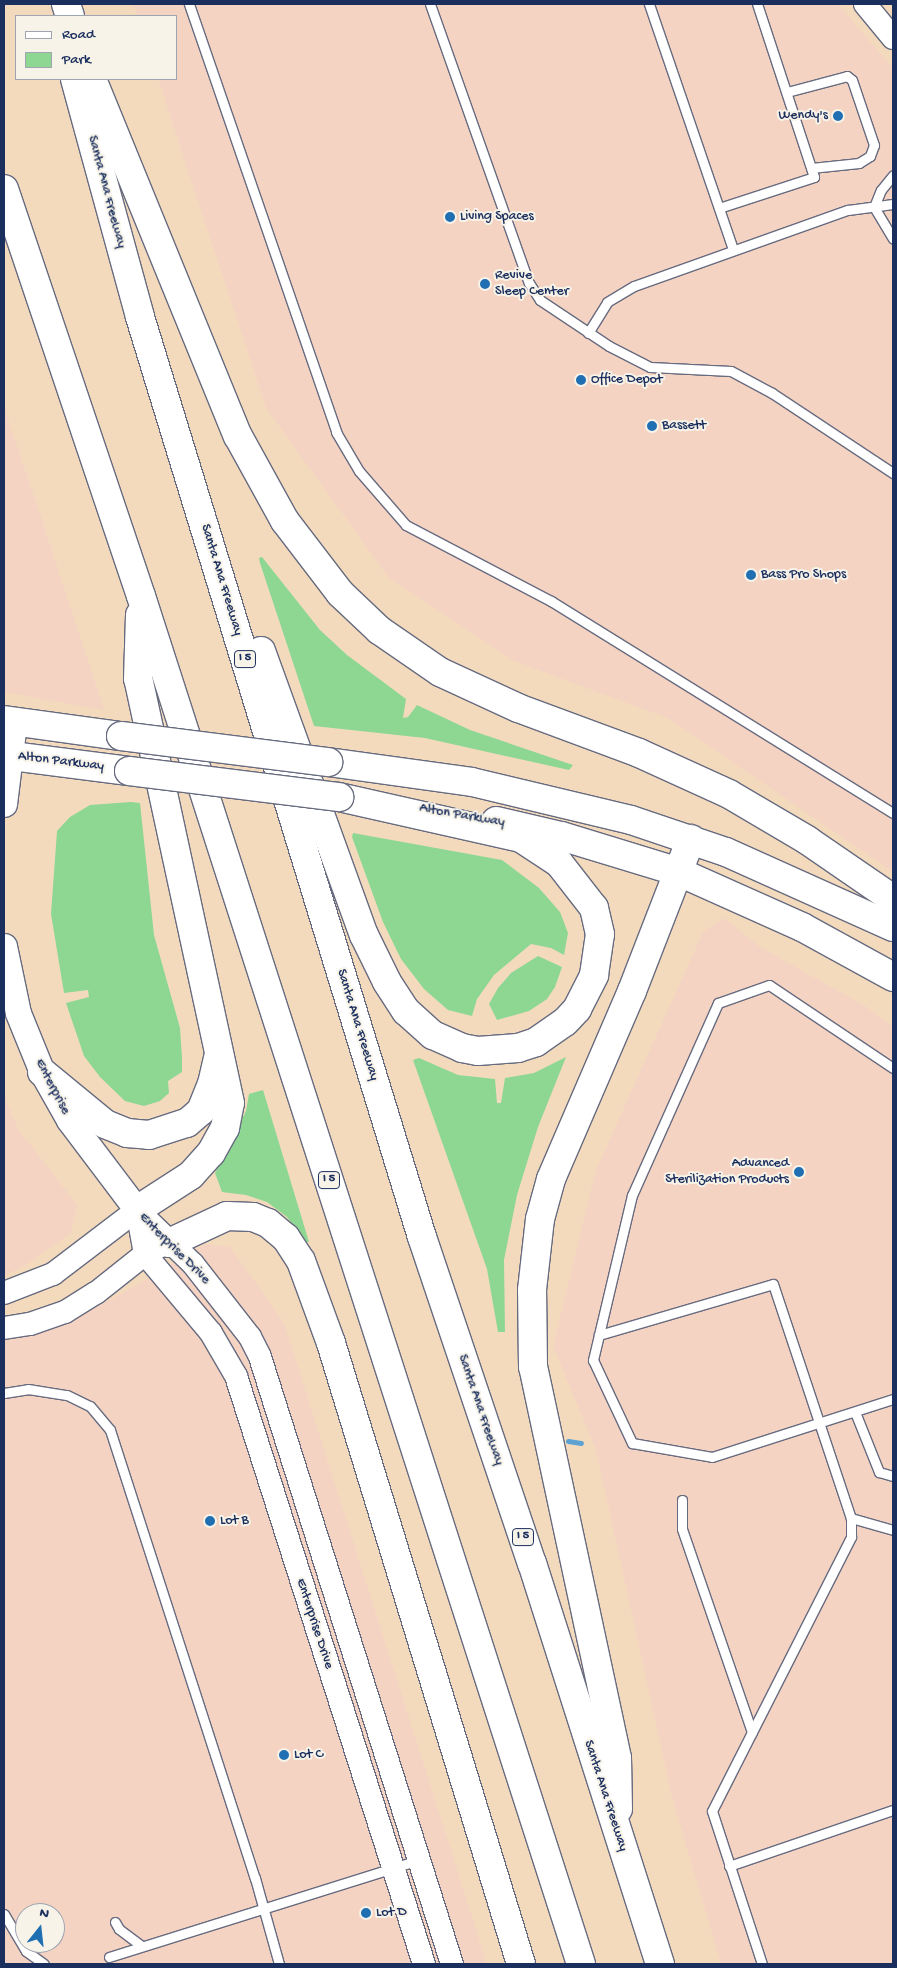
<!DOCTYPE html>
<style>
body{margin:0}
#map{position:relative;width:897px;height:1968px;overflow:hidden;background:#f3dabd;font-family:"Gochi Hand",sans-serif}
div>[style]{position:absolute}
.built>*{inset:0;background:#f5d3c2}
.green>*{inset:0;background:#8dd793}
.stream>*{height:5px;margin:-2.5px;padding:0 2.5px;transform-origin:2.5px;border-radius:2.5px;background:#5ca2d2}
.roads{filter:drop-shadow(1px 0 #676b7f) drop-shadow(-1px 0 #676b7f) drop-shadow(0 1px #676b7f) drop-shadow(0 -1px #676b7f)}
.service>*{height:9px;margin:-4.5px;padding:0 4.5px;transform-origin:4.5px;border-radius:4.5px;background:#fff}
.tertiary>*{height:22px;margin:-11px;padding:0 11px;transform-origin:11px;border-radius:11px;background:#fff}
.secondary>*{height:25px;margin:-12.5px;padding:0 12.5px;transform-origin:12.5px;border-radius:12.5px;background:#fff}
.primary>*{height:28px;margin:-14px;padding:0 14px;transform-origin:14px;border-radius:14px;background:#fff}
.motorway>*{height:28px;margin:-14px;padding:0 14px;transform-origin:14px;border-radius:14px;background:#fff}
.bridges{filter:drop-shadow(1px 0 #676b7f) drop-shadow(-1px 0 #676b7f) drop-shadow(0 1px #676b7f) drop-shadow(0 -1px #676b7f)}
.primary-bridge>*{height:28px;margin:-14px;padding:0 14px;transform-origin:14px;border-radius:14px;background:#fff}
.dots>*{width:14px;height:14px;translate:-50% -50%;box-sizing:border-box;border:2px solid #f7f3e8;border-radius:50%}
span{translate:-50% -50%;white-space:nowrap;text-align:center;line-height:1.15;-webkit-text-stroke:4px #f7f3e8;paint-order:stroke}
.shield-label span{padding:1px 4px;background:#f7f3e8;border:1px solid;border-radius:4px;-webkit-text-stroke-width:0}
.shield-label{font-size:12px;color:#1b2f5e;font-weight:700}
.poi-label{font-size:14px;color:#1b2f5e}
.right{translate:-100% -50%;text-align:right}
.left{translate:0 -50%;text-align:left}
.street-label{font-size:14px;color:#1b2f5e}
.frame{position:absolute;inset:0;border:5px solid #1b2f5e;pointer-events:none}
.legend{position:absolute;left:15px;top:15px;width:162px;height:65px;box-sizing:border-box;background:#f7f3e8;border:1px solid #9fa5b1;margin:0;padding:6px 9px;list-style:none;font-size:15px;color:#1b2f5e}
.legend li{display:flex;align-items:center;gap:10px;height:25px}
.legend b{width:25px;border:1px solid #9fa5b1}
.north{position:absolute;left:15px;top:1903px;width:50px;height:50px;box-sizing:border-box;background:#f7f3e8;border:1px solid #9fa5b1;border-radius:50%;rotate:16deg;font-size:14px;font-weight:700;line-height:20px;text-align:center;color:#1b2f5e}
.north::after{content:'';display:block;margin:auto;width:18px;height:22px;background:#1f6fb2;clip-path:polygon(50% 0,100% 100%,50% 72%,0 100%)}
</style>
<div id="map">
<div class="built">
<i style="clip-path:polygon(133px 4px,838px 4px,893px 68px,893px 872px,668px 718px,514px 661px,389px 578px,266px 408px,158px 79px,176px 79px,176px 16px,137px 16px)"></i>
<i style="clip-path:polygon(4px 407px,41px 517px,104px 710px,4px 692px)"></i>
<i style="clip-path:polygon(724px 918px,760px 947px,865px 1006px,893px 1026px,893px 1964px,721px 1964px,672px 1797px,596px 1450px,553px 1346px,596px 1170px,703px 932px)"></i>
<i style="clip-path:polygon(4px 1096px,18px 1129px,77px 1205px,71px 1233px,29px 1263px,4px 1276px)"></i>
<i style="clip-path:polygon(evenodd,205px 1244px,230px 1247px,284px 1323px,487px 1964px,4px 1964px,4px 1332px,53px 1329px,123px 1293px,205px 1244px,25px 1913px,55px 1913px,55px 1943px,25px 1943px,25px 1913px)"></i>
</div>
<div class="green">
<i style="clip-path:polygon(262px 557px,320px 630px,347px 655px,406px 699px,403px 718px,408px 717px,417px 705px,470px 730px,573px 765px,569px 770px,425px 738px,314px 726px,260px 563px,259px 558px)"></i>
<i style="clip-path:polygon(131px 802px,140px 803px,154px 935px,180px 1028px,182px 1058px,182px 1072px,168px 1081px,169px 1093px,160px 1101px,144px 1106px,125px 1101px,100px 1077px,84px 1056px,66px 1003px,89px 997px,88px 990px,64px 993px,51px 914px,57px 831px,70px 817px,90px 805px)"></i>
<i style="clip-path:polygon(353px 833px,502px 860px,539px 888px,560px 912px,568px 933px,564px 955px,551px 948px,531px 944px,494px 975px,477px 999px,472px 1016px,448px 1010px,424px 989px,401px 959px,383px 922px,352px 837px)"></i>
<i style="clip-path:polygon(538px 956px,562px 967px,555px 987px,547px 999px,529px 1011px,497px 1020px,489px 1004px,498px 988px,511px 973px)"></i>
<i style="clip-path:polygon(566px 1057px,538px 1127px,517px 1195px,504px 1260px,505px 1332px,498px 1332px,487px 1269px,413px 1060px,419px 1058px,458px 1075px,495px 1079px,497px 1103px,501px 1103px,505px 1078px,534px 1073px)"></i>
<i style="clip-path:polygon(263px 1090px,309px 1242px,305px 1242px,287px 1217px,267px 1202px,246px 1195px,222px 1192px,215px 1173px,246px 1111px,249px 1094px)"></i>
</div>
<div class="stream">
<i style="left:568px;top:1441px;width:13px;rotate:9deg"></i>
</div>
<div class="roads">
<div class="service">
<i style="left:189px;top:4px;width:453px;rotate:71deg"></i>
<i style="left:336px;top:432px;width:45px;rotate:59.5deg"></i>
<i style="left:359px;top:471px;width:72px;rotate:49deg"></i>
<i style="left:406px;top:525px;width:164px;rotate:27.7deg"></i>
<i style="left:551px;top:601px;width:402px;rotate:31.8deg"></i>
<i style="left:430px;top:4px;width:296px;rotate:70.5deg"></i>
<i style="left:529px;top:283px;width:20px;rotate:57deg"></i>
<i style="left:540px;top:300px;width:83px;rotate:33.7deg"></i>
<i style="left:609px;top:346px;width:46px;rotate:27.1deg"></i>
<i style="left:650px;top:367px;width:81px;rotate:2.8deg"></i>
<i style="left:731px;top:371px;width:47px;rotate:28.2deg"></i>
<i style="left:772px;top:393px;width:145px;rotate:33.5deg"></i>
<i style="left:649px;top:4px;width:260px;rotate:71.1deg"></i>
<i style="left:787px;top:92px;width:62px;rotate:-14.9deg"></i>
<i style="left:847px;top:76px;width:6px;rotate:39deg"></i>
<i style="left:852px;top:80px;width:69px;rotate:71.3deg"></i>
<i style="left:874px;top:145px;width:12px;rotate:110deg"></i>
<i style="left:870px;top:156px;width:13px;rotate:148deg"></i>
<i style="left:859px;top:163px;width:48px;rotate:174.1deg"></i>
<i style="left:874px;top:207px;width:18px;rotate:-68deg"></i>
<i style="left:881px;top:190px;width:19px;rotate:-51deg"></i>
<i style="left:874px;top:207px;width:37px;rotate:59deg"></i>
<i style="left:719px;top:208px;width:100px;rotate:-18.1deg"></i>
<i style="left:814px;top:177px;width:182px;rotate:-108.2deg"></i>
<i style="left:588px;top:333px;width:36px;rotate:-58deg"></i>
<i style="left:607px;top:302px;width:31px;rotate:-31deg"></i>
<i style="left:634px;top:286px;width:227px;rotate:-19.6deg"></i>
<i style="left:848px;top:210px;width:45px;rotate:-7.6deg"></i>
<i style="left:893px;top:1068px;width:149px;rotate:-146.2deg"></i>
<i style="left:769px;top:985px;width:54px;rotate:160.6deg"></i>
<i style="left:718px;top:1003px;width:210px;rotate:114.1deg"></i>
<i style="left:632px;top:1195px;width:170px;rotate:103.3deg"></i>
<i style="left:593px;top:1360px;width:92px;rotate:64.8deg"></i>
<i style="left:632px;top:1443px;width:81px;rotate:9.9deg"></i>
<i style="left:712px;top:1457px;width:190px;rotate:-17.8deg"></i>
<i style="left:599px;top:1335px;width:181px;rotate:-16.3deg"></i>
<i style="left:773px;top:1284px;width:247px;rotate:71.6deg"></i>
<i style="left:851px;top:1518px;width:19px;rotate:90deg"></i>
<i style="left:851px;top:1537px;width:307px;rotate:116.9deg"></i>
<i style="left:712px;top:1811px;width:161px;rotate:71.9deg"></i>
<i style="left:4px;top:1393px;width:24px;rotate:-9deg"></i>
<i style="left:28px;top:1389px;width:39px;rotate:9deg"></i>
<i style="left:67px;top:1395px;width:25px;rotate:26deg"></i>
<i style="left:90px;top:1406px;width:31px;rotate:50deg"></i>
<i style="left:110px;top:1430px;width:471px;rotate:72.1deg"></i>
<i style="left:255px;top:1878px;width:89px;rotate:74.4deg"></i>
<i style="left:855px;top:1412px;width:65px;rotate:68.2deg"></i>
<i style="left:879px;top:1472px;width:15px;rotate:16deg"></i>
<i style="left:682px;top:1500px;width:29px;rotate:90deg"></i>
<i style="left:682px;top:1529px;width:215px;rotate:71deg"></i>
<i style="left:851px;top:1518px;width:44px;rotate:15.9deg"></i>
<i style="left:729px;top:1866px;width:173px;rotate:-18.9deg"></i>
<i style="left:4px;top:1914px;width:43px;rotate:59.3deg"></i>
<i style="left:26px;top:1951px;width:22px;rotate:36deg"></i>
<i style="left:115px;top:1922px;width:8px;rotate:60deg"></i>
<i style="left:119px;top:1929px;width:26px;rotate:37deg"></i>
<i style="left:109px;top:1957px;width:324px;rotate:-17.4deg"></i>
</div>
<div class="tertiary">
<i style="left:865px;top:4px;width:44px;rotate:50.5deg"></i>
<i style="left:137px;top:1210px;width:78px;rotate:44deg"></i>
<i style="left:193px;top:1264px;width:93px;rotate:52deg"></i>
<i style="left:250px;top:1337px;width:22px;rotate:63deg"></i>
<i style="left:260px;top:1357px;width:637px;rotate:72.45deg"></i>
<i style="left:137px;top:1210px;width:45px;rotate:79.7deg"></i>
<i style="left:145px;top:1254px;width:103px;rotate:50.1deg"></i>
<i style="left:211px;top:1333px;width:50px;rotate:59.8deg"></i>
<i style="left:236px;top:1376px;width:617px;rotate:72.27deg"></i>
<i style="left:4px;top:1293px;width:53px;rotate:-21.2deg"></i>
<i style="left:53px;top:1274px;width:106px;rotate:-37.3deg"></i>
<i style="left:4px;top:1328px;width:26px;rotate:-9deg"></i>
<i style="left:30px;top:1324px;width:37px;rotate:-19deg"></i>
<i style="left:65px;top:1312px;width:36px;rotate:-32deg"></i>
<i style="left:96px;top:1293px;width:63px;rotate:-38.5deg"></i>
<i style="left:145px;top:1254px;width:16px;rotate:-27deg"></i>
</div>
<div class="secondary">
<i style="left:4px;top:804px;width:83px;rotate:-83deg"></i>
<i style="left:4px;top:946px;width:68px;rotate:78.2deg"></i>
<i style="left:18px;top:1013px;width:64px;rotate:67.9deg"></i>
<i style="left:42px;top:1072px;width:55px;rotate:60.6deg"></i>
<i style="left:69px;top:1120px;width:113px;rotate:52.9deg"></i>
</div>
<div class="primary">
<i style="left:4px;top:720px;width:118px;rotate:7.8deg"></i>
<i style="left:4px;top:755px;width:126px;rotate:7.3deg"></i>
<i style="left:328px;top:762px;width:145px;rotate:7.9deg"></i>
<i style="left:472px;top:782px;width:163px;rotate:13.4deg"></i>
<i style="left:631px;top:820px;width:100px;rotate:18.6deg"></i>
<i style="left:726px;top:852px;width:183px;rotate:24.2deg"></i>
<i style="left:496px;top:821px;width:67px;rotate:13deg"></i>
<i style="left:561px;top:836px;width:123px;rotate:17deg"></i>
<i style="left:679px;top:872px;width:135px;rotate:24.1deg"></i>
<i style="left:802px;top:927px;width:104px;rotate:28.8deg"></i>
</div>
<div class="motorway">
<i style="left:66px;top:4px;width:13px;rotate:72deg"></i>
<i style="left:75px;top:79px;width:247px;rotate:74.7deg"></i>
<i style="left:140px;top:317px;width:962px;rotate:72.96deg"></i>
<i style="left:422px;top:1237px;width:344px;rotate:71.4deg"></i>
<i style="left:532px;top:1563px;width:421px;rotate:72.3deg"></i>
<i style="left:92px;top:79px;width:386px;rotate:67.8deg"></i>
<i style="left:238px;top:436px;width:97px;rotate:61.1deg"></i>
<i style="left:285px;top:521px;width:91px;rotate:52.6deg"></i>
<i style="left:340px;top:593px;width:54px;rotate:43.5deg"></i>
<i style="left:379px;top:630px;width:74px;rotate:34.5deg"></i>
<i style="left:440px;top:672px;width:86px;rotate:24.8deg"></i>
<i style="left:518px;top:708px;width:129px;rotate:20.4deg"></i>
<i style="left:639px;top:753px;width:99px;rotate:24.5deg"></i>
<i style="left:729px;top:794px;width:91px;rotate:30.5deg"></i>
<i style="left:807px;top:840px;width:104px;rotate:34.5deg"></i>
<i style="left:4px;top:189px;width:429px;rotate:71.4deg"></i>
<i style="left:141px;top:596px;width:1437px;rotate:72.17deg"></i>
<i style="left:261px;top:651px;width:302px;rotate:70.1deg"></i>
<i style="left:364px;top:935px;width:52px;rotate:63.9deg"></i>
<i style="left:387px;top:982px;width:35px;rotate:57deg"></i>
<i style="left:406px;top:1011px;width:36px;rotate:42deg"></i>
<i style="left:433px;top:1035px;width:32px;rotate:24deg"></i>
<i style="left:462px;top:1048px;width:16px;rotate:11deg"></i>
<i style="left:478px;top:1051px;width:40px;rotate:-4.3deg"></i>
<i style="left:518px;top:1048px;width:19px;rotate:-18deg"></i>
<i style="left:536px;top:1042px;width:35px;rotate:-35deg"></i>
<i style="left:565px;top:1022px;width:18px;rotate:-47deg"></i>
<i style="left:577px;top:1009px;width:38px;rotate:-63deg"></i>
<i style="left:594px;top:975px;width:41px;rotate:-81.7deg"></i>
<i style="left:600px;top:934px;width:27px;rotate:-103deg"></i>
<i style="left:594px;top:908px;width:57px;rotate:-127.9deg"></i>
<i style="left:559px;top:863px;width:45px;rotate:-146.7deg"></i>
<i style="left:521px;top:838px;width:187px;rotate:-167.3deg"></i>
<i style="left:42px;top:1072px;width:82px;rotate:39.5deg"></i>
<i style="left:105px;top:1124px;width:24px;rotate:22deg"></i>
<i style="left:127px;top:1133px;width:22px;rotate:5deg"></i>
<i style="left:149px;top:1135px;width:40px;rotate:-18deg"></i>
<i style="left:187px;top:1123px;width:18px;rotate:-41deg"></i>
<i style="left:201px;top:1111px;width:29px;rotate:-68deg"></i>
<i style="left:212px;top:1084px;width:27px;rotate:-77deg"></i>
<i style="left:137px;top:1210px;width:64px;rotate:-32.9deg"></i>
<i style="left:191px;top:1175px;width:30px;rotate:-48deg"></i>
<i style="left:211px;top:1153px;width:29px;rotate:-61deg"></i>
<i style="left:225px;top:1128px;width:25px;rotate:-79deg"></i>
<i style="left:230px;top:1103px;width:434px;rotate:-102.2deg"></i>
<i style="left:138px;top:679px;width:64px;rotate:-88.2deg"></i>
<i style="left:169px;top:1243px;width:64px;rotate:-25deg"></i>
<i style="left:227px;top:1216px;width:26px;rotate:2deg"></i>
<i style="left:253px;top:1217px;width:16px;rotate:22deg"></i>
<i style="left:268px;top:1223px;width:23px;rotate:40deg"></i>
<i style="left:286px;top:1238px;width:27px;rotate:57deg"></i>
<i style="left:301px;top:1261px;width:87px;rotate:69.9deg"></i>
<i style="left:331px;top:1343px;width:649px;rotate:72.99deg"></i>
<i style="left:618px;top:1809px;width:51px;rotate:-91.1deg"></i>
<i style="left:617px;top:1758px;width:400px;rotate:-102.1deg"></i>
<i style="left:533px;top:1367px;width:77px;rotate:-90.7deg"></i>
<i style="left:532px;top:1290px;width:71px;rotate:-83.6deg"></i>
<i style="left:540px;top:1219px;width:41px;rotate:-74.6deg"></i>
<i style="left:551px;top:1179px;width:205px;rotate:-66.7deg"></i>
<i style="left:632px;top:991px;width:163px;rotate:-68.8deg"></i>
</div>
</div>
<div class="bridges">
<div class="primary-bridge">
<i style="left:121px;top:736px;width:209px;rotate:7.2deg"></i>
<i style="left:129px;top:771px;width:212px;rotate:7.1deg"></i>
</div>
</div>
<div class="dots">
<i style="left:838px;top:116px;background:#1f6fb2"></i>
<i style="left:450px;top:217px;background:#1f6fb2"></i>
<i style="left:485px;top:284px;background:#1f6fb2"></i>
<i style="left:581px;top:380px;background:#1f6fb2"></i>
<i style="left:652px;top:426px;background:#1f6fb2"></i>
<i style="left:751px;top:575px;background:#1f6fb2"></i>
<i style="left:799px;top:1172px;background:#1f6fb2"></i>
<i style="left:210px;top:1521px;background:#1f6fb2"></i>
<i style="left:284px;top:1755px;background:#1f6fb2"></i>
<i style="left:366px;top:1913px;background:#1f6fb2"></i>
</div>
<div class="shield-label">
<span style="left:245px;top:659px">I 5</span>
<span style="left:329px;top:1180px">I 5</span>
<span style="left:523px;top:1537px">I 5</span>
</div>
<div class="poi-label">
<span class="right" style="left:828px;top:116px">Wendy's</span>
<span class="left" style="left:460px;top:217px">Living Spaces</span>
<span class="left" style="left:495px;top:284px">Revive<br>Sleep Center</span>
<span class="left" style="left:591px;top:380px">Office Depot</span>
<span class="left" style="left:662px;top:426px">Bassett</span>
<span class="left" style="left:761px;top:575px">Bass Pro Shops</span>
<span class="right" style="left:789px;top:1172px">Advanced<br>Sterilization Products</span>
<span class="left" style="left:220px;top:1521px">Lot B</span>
<span class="left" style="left:294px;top:1755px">Lot C</span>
<span class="left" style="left:376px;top:1913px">Lot D</span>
</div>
<div class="street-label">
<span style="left:106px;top:192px;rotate:75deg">Santa Ana Freeway</span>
<span style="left:221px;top:580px;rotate:73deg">Santa Ana Freeway</span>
<span style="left:61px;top:762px;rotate:7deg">Alton Parkway</span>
<span style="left:462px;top:816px;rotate:10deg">Alton Parkway</span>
<span style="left:357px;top:1025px;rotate:73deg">Santa Ana Freeway</span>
<span style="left:52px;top:1087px;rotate:62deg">Enterprise</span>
<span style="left:174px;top:1249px;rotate:45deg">Enterprise Drive</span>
<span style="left:480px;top:1410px;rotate:71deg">Santa Ana Freeway</span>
<span style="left:314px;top:1624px;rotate:72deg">Enterprise Drive</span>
<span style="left:605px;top:1796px;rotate:72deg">Santa Ana Freeway</span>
</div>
<div class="frame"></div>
<ul class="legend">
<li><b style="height:6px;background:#fff"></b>Road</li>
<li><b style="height:14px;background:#8dd793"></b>Park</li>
</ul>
<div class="north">N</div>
</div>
